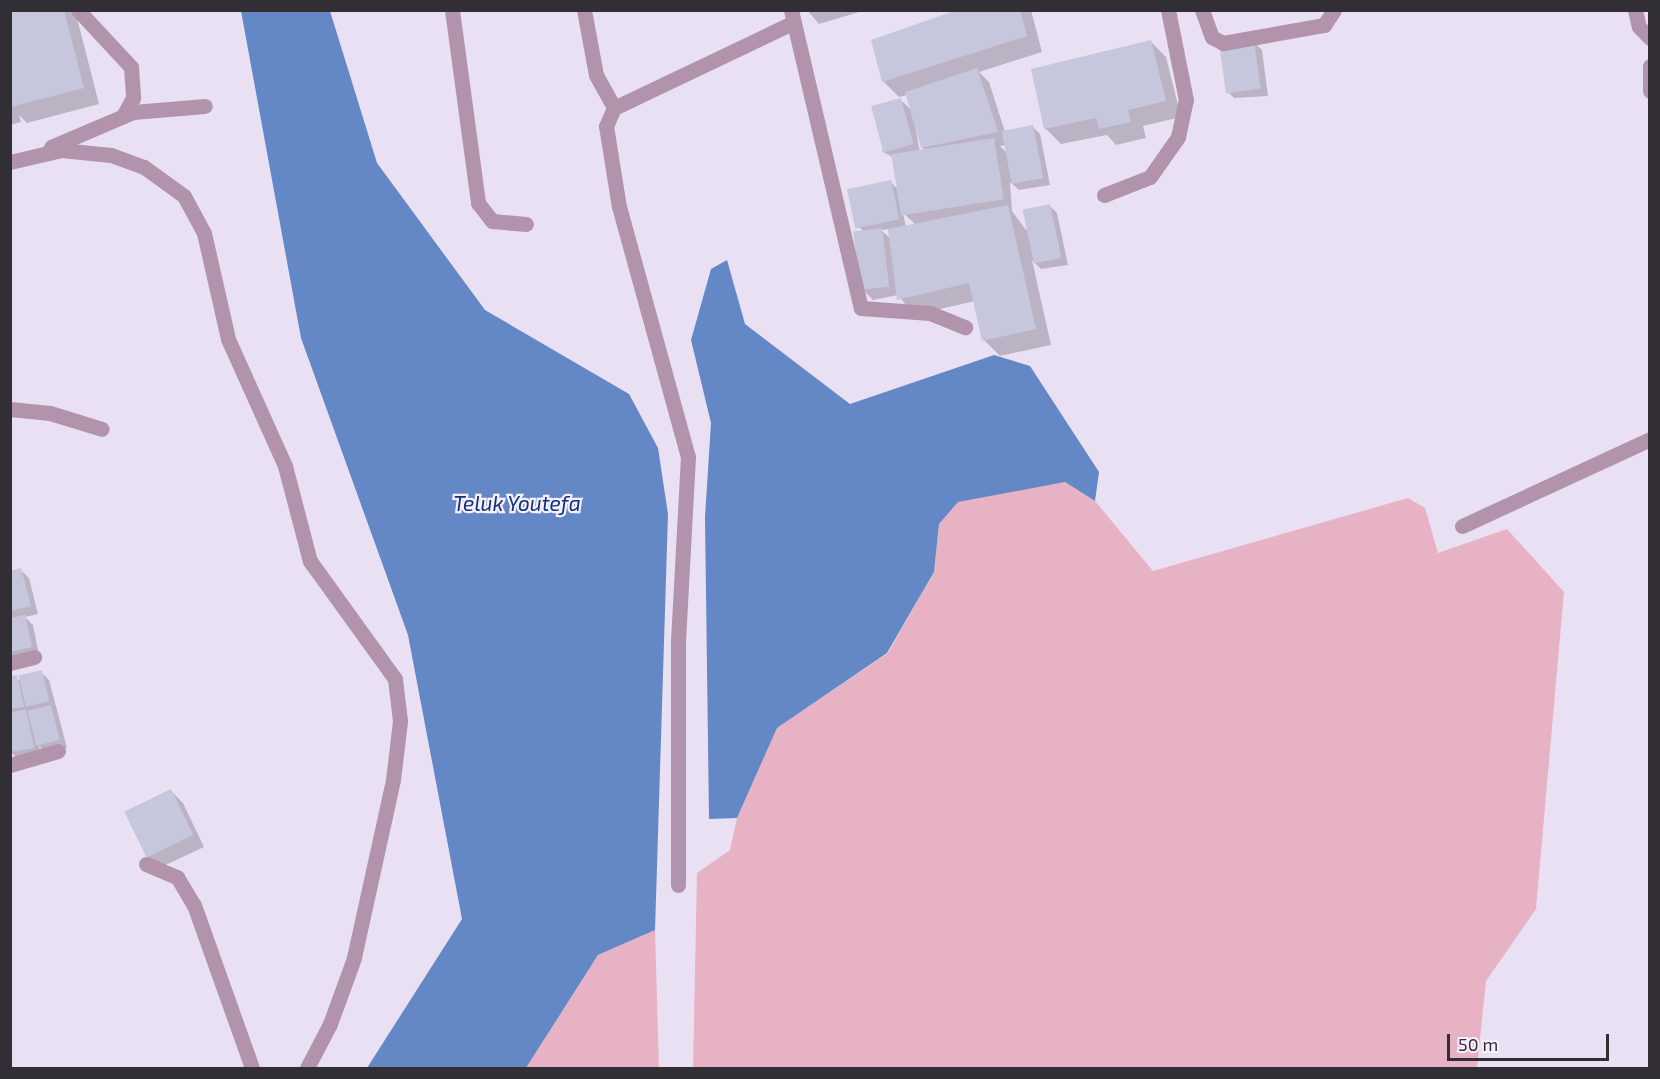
<!DOCTYPE html>
<style>
body{margin:0}
#map{position:relative;width:1660px;height:1079px;overflow:hidden;background:#eae0f4;font-family:"Exo 2",sans-serif}
div>[style]{position:absolute}
.green>*{inset:0;background:#e7b3c4}
.water>*{inset:0;background:#6487c6}
.shadow>*{inset:0;background:#0003}
.building>*{inset:0;background:#c6c7dc;transform-origin:0 0}
.minor>*{height:15px;margin:-7.5px;padding:0 7.5px;transform-origin:7.5px;border-radius:7.5px;background:#b194ab}
span{translate:-50% -50%;white-space:nowrap;text-align:center;line-height:1.15;-webkit-text-stroke:4.5px #f7eeff;paint-order:stroke}
.water-label{font-size:21px;color:#0b337c;font-style:italic}
.frame{position:absolute;inset:0;border:12px solid #322e36;pointer-events:none}
.scale{position:absolute;left:1447px;top:1034px;width:162px;height:27px;box-sizing:border-box;border:3px solid #322e36;border-top:0;padding-left:8px;font-size:18px;line-height:21px;white-space:nowrap;color:#322e36;-webkit-text-stroke:4px #f7eeff;paint-order:stroke}
</style>
<div id="map">
<div class="green">
<i style="clip-path:polygon(1065px 482px,1095px 501px,1153px 571px,1408px 498px,1425px 508px,1438px 553px,1507px 529px,1564px 592px,1536px 909px,1486px 981px,1477px 1068px,693px 1068px,697px 873px,730px 850px,737px 818px,777px 728px,888px 653px,934px 572px,939px 524px,958px 501px)"></i>
<i style="clip-path:polygon(655px 930px,659px 1068px,526px 1068px,598px 955px)"></i>
</div>
<div class="water">
<i style="clip-path:polygon(241px 11px,330px 11px,377px 163px,485px 310px,629px 394px,658px 448px,668px 514px,655px 930px,598px 955px,526px 1068px,367px 1068px,462px 919px,408px 635px,301px 338px)"></i>
<i style="clip-path:polygon(727px 260px,745px 324px,850px 404px,994px 355px,1030px 366px,1099px 472px,1095px 501px,1065px 482px,958px 502px,939px 524px,934px 572px,887px 653px,777px 728px,737px 818px,709px 819px,705px 517px,711px 423px,691px 340px,711px 269px)"></i>
</div>
<div class="shadow">
<i style="clip-path:polygon(10px 10px,75px 10px,99px 104px,27px 123px,19px 115px,21px 122px,10px 125px)"></i>
<i style="clip-path:polygon(807px 10px,866px 10px,819px 24px)"></i>
<i style="clip-path:polygon(evenodd,962px 10px,1031px 10px,1042px 52px,979px 72px,989px 82px,1005px 132px,1032px 126px,1040px 134px,1050px 185px,1019px 190px,1010px 182px,1012px 211px,1026px 230px,1050px 206px,1057px 213px,1068px 265px,1041px 269px,1032px 260px,1051px 345px,1000px 356px,984px 340px,975px 301px,914px 315px,898px 295px,873px 300px,865px 292px,865px 233px,856px 224px,891px 182px,900px 192px,894px 158px,882px 151px,901px 100px,912px 111px,907px 95px,899px 97px,883px 81px,962px 10px,914px 120px,922px 147px,927px 152px,920px 153px,914px 120px,962px 10px,1006px 145px,1007px 153px,1000px 146px,1006px 145px,962px 10px,903px 213px,916px 225px,906px 227px,903px 213px,962px 10px,889px 229px,891px 239px,881px 230px,889px 229px)"></i>
<i style="clip-path:polygon(1150px 41px,1166px 57px,1181px 117px,1143px 126px,1146px 138px,1116px 145px,1107px 135px,1061px 144px,1045px 128px)"></i>
<i style="clip-path:polygon(1254px 42px,1262px 50px,1268px 96px,1234px 98px,1226px 90px)"></i>
<i style="clip-path:polygon(21px 570px,29px 578px,38px 614px,25px 617px,33px 625px,39px 655px,15px 660px,10px 655px,10px 572px)"></i>
<i style="clip-path:polygon(41px 672px,49px 680px,67px 748px,46px 753px,39px 746px,41px 755px,19px 760px,10px 751px,10px 677px,22px 681px)"></i>
<i style="clip-path:polygon(171px 791px,183px 803px,204px 847px,159px 868px,147px 856px)"></i>
</div>
<div class="building">
<i style="clip-path:polygon(10px 10px,64px 10px,84px 88px,10px 107px)"></i>
<i style="clip-path:polygon(957px 10px,1020px 10px,1027px 36px,882px 82px,871px 40px)"></i>
<i style="clip-path:polygon(1151px 40px,1166px 101px,1128px 110px,1131px 122px,1099px 129px,1096px 118px,1044px 129px,1031px 69px)"></i>
<i style="left:1254px;top:41px;width:48px;height:35px;rotate:82deg"></i>
<i style="clip-path:polygon(977px 68px,998px 132px,921px 148px,905px 92px)"></i>
<i style="left:901px;top:98px;width:48px;height:31px;rotate:75deg"></i>
<i style="left:1033px;top:125px;width:54px;height:32px;rotate:79deg"></i>
<i style="left:994px;top:138px;width:62px;height:104px;rotate:81deg"></i>
<i style="left:891px;top:180px;width:40px;height:45px;rotate:78deg"></i>
<i style="left:1050px;top:204px;width:55px;height:28px;rotate:78deg"></i>
<i style="clip-path:polygon(1008px 205px,1036px 329px,982px 341px,969px 283px,897px 300px,888px 229px)"></i>
<i style="left:882px;top:228px;width:59px;height:29px;rotate:83deg"></i>
<i style="clip-path:polygon(21px 568px,31px 606px,10px 611px,10px 571px)"></i>
<i style="clip-path:polygon(25px 615px,32px 647px,10px 652px,10px 618px)"></i>
<i style="left:42px;top:670px;width:32px;height:24px;rotate:77deg"></i>
<i style="clip-path:polygon(17px 675px,24px 707px,10px 709px,10px 676px)"></i>
<i style="left:51px;top:705px;width:36px;height:24px;rotate:76deg"></i>
<i style="clip-path:polygon(26px 709px,34px 748px,10px 752px,10px 713px)"></i>
<i style="left:171px;top:789px;width:51px;height:52px;rotate:64deg"></i>
</div>
<div class="minor">
<i style="left:78px;top:10px;width:78px;rotate:47.1deg"></i>
<i style="left:131px;top:67px;width:31px;rotate:86deg"></i>
<i style="left:133px;top:98px;width:21px;rotate:119deg"></i>
<i style="left:452px;top:10px;width:195px;rotate:82.3deg"></i>
<i style="left:478px;top:203px;width:23px;rotate:52deg"></i>
<i style="left:492px;top:221px;width:34px;rotate:5deg"></i>
<i style="left:584px;top:10px;width:66px;rotate:79.5deg"></i>
<i style="left:596px;top:75px;width:38px;rotate:61deg"></i>
<i style="left:791px;top:10px;width:306px;rotate:76.8deg"></i>
<i style="left:861px;top:308px;width:69px;rotate:4.1deg"></i>
<i style="left:930px;top:313px;width:38px;rotate:22deg"></i>
<i style="left:1202px;top:10px;width:29px;rotate:70deg"></i>
<i style="left:1212px;top:37px;width:13px;rotate:29deg"></i>
<i style="left:1223px;top:43px;width:103px;rotate:-10.1deg"></i>
<i style="left:1324px;top:25px;width:18px;rotate:-56deg"></i>
<i style="left:1635px;top:10px;width:17px;rotate:77deg"></i>
<i style="left:1639px;top:27px;width:16px;rotate:45deg"></i>
<i style="left:1650px;top:66px;width:25px;rotate:90deg"></i>
<i style="left:51px;top:147px;width:89px;rotate:-23.1deg"></i>
<i style="left:133px;top:112px;width:72px;rotate:-4.8deg"></i>
<i style="left:10px;top:162px;width:52px;rotate:-13.2deg"></i>
<i style="left:61px;top:150px;width:50px;rotate:5.7deg"></i>
<i style="left:111px;top:155px;width:35px;rotate:20deg"></i>
<i style="left:144px;top:167px;width:49px;rotate:35.9deg"></i>
<i style="left:184px;top:196px;width:42px;rotate:61.6deg"></i>
<i style="left:204px;top:233px;width:109px;rotate:77.2deg"></i>
<i style="left:228px;top:339px;width:139px;rotate:65.8deg"></i>
<i style="left:285px;top:466px;width:98px;rotate:75.3deg"></i>
<i style="left:310px;top:561px;width:145px;rotate:54.2deg"></i>
<i style="left:395px;top:679px;width:42px;rotate:83.2deg"></i>
<i style="left:400px;top:721px;width:59px;rotate:96.8deg"></i>
<i style="left:393px;top:780px;width:182px;rotate:102.4deg"></i>
<i style="left:354px;top:958px;width:70px;rotate:110deg"></i>
<i style="left:330px;top:1024px;width:50px;rotate:117.6deg"></i>
<i style="left:1104px;top:195px;width:49px;rotate:-21.4deg"></i>
<i style="left:1150px;top:177px;width:49px;rotate:-55deg"></i>
<i style="left:1178px;top:137px;width:38px;rotate:-78deg"></i>
<i style="left:1186px;top:100px;width:92px;rotate:-101.3deg"></i>
<i style="left:10px;top:409px;width:40px;rotate:5.7deg"></i>
<i style="left:50px;top:413px;width:54px;rotate:17.1deg"></i>
<i style="left:1462px;top:526px;width:207px;rotate:-24.8deg"></i>
<i style="left:10px;top:663px;width:25px;rotate:-14deg"></i>
<i style="left:10px;top:765px;width:50px;rotate:-16.3deg"></i>
<i style="left:146px;top:864px;width:34px;rotate:23deg"></i>
<i style="left:177px;top:877px;width:33px;rotate:59deg"></i>
<i style="left:194px;top:905px;width:173px;rotate:70.4deg"></i>
<i style="left:678px;top:885px;width:244px;rotate:-90deg"></i>
<i style="left:678px;top:641px;width:184px;rotate:-86.9deg"></i>
<i style="left:688px;top:457px;width:259px;rotate:-105.4deg"></i>
<i style="left:619px;top:207px;width:82px;rotate:-99.1deg"></i>
<i style="left:606px;top:126px;width:20px;rotate:-66deg"></i>
<i style="left:614px;top:108px;width:199px;rotate:-25.5deg"></i>
</div>
<div class="water-label">
<span style="left:517px;top:503px">Teluk Youtefa</span>
</div>
<div class="frame"></div>
<div class="scale">50 m</div>
</div>
